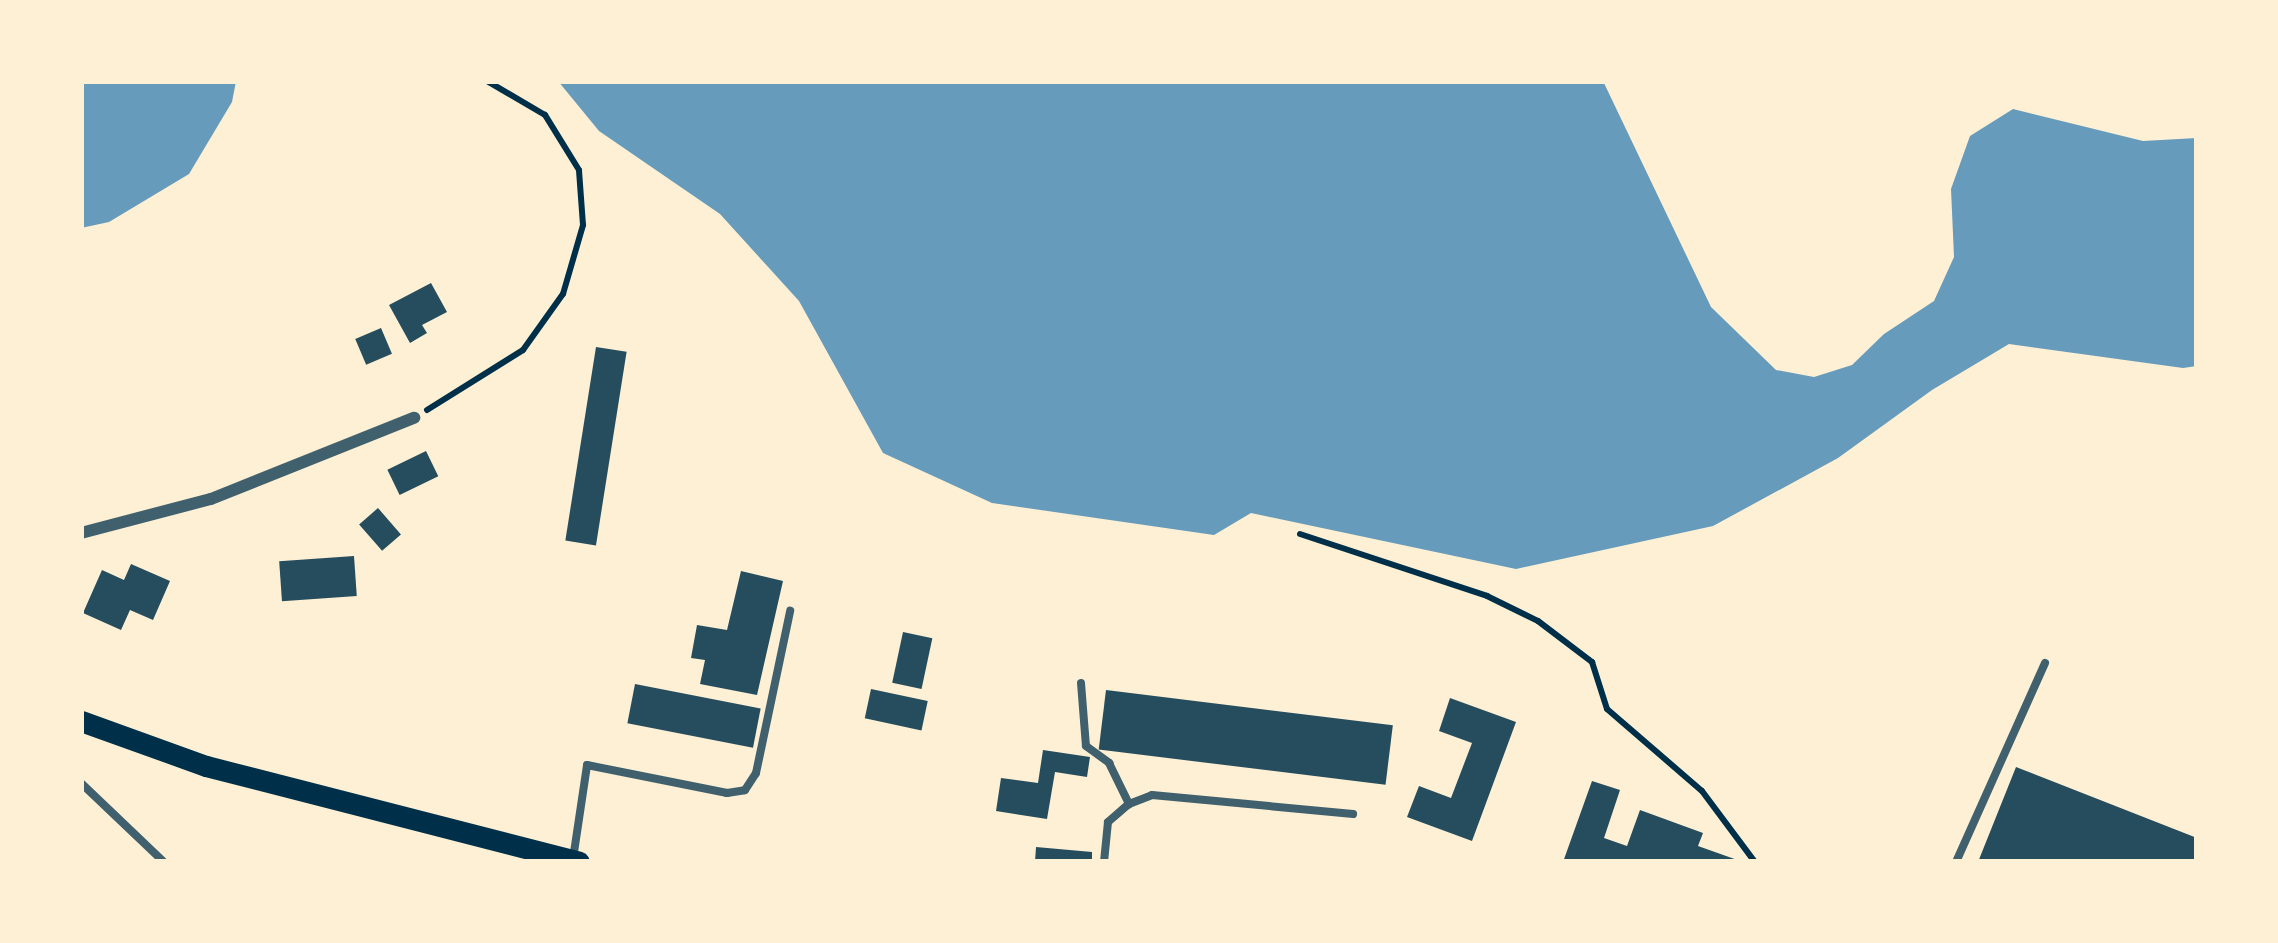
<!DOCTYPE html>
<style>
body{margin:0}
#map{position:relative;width:2278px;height:943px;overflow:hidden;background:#fdf0d5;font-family:Commissioner,sans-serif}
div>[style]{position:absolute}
.water>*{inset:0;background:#669bbc}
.building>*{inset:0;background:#264d5e;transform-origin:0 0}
.path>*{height:6px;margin:-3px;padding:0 3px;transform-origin:3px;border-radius:3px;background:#003049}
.service>*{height:8px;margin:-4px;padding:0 4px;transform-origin:4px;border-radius:4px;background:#3f606c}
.minor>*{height:12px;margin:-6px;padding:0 6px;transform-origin:6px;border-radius:6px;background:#3f606c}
.primary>*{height:21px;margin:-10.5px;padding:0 10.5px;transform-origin:10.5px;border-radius:10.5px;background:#003049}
span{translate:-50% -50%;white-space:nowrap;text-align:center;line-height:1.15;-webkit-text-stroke:10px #fdf0d5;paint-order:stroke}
.frame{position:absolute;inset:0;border:84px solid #fdf0d5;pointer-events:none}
</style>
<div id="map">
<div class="water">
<i style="clip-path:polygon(81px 81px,236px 81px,232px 102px,189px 174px,109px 222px,81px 228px)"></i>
<i style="clip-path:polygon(558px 81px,1603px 81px,1711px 307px,1776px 370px,1814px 377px,1852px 365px,1884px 334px,1934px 301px,1954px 257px,1951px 189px,1970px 136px,2013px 109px,2143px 141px,2197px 138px,2197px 366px,2183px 368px,2009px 344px,1932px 390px,1838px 458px,1713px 526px,1516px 569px,1251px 513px,1214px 535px,992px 503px,883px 453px,799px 301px,720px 214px,599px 131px)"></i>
</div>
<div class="building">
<i style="clip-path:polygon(431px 283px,447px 312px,422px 325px,427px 333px,410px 343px,389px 305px)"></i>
<i style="left:381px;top:328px;width:28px;height:28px;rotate:67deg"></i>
<i style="left:596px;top:347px;width:31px;height:196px;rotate:9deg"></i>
<i style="left:426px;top:451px;width:28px;height:43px;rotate:64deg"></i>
<i style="left:378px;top:508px;width:35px;height:25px;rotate:49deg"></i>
<i style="left:354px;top:556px;width:40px;height:75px;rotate:86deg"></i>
<i style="clip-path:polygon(131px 564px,170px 581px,153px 620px,130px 610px,121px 630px,83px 613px,102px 570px,124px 580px)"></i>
<i style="clip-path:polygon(741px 571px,783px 581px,757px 695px,700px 684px,705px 660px,691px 658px,697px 625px,727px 630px)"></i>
<i style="left:903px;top:632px;width:30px;height:52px;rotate:12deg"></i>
<i style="left:635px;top:684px;width:128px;height:40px;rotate:11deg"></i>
<i style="left:871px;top:689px;width:58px;height:30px;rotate:12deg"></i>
<i style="left:1106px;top:690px;width:289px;height:60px;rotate:7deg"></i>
<i style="clip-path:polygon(1450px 698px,1516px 722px,1472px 841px,1407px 817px,1419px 786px,1451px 798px,1472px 743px,1439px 731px)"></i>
<i style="clip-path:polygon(1043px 750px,1090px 757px,1087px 777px,1055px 772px,1047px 819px,996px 811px,1001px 778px,1038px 783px)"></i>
<i style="clip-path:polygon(2016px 767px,2197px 838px,2197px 862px,1978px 862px)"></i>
<i style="clip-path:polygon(1592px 781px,1620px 790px,1604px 838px,1627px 846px,1640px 810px,1703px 833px,1698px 846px,1743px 862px,1563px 862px)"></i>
<i style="clip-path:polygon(1036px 847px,1092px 852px,1092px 862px,1035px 862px)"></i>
</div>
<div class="path">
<i style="left:427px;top:410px;width:113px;rotate:-32deg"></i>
<i style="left:523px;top:350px;width:69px;rotate:-54.5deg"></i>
<i style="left:563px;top:294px;width:72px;rotate:-73.8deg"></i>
<i style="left:583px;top:225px;width:55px;rotate:-94.2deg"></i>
<i style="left:579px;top:170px;width:65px;rotate:-121.7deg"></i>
<i style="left:545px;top:115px;width:67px;rotate:-149.6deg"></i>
<i style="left:1300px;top:534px;width:197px;rotate:18.3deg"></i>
<i style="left:1487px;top:596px;width:57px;rotate:26.1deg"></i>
<i style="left:1538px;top:621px;width:68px;rotate:37.2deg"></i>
<i style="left:1592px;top:662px;width:49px;rotate:72.3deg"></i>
<i style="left:1607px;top:709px;width:125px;rotate:40.8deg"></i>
<i style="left:1702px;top:791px;width:89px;rotate:53.3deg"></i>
</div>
<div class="service">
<i style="left:1081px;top:683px;width:63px;rotate:85.5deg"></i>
<i style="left:1086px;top:746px;width:29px;rotate:36deg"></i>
<i style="left:1109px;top:763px;width:46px;rotate:64deg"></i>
<i style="left:81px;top:783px;width:115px;rotate:43.6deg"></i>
<i style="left:573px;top:859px;width:95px;rotate:-81.5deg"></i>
<i style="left:587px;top:765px;width:143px;rotate:11.3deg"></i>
<i style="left:727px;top:793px;width:18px;rotate:-9deg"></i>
<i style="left:745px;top:790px;width:20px;rotate:-57deg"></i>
<i style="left:756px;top:773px;width:166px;rotate:-78.1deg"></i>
<i style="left:1104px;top:862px;width:40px;rotate:-84.3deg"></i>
<i style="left:1108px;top:822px;width:28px;rotate:-41deg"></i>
<i style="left:1129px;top:804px;width:25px;rotate:-21deg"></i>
<i style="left:1152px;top:795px;width:202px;rotate:5.4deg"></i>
<i style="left:1956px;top:862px;width:218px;rotate:-65.9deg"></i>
</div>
<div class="minor">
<i style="left:81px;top:533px;width:134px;rotate:-14.7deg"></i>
<i style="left:211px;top:499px;width:219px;rotate:-21.8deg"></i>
</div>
<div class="primary">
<i style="left:81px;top:721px;width:133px;rotate:19.8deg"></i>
<i style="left:206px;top:766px;width:385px;rotate:14.4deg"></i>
</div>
<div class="frame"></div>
</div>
